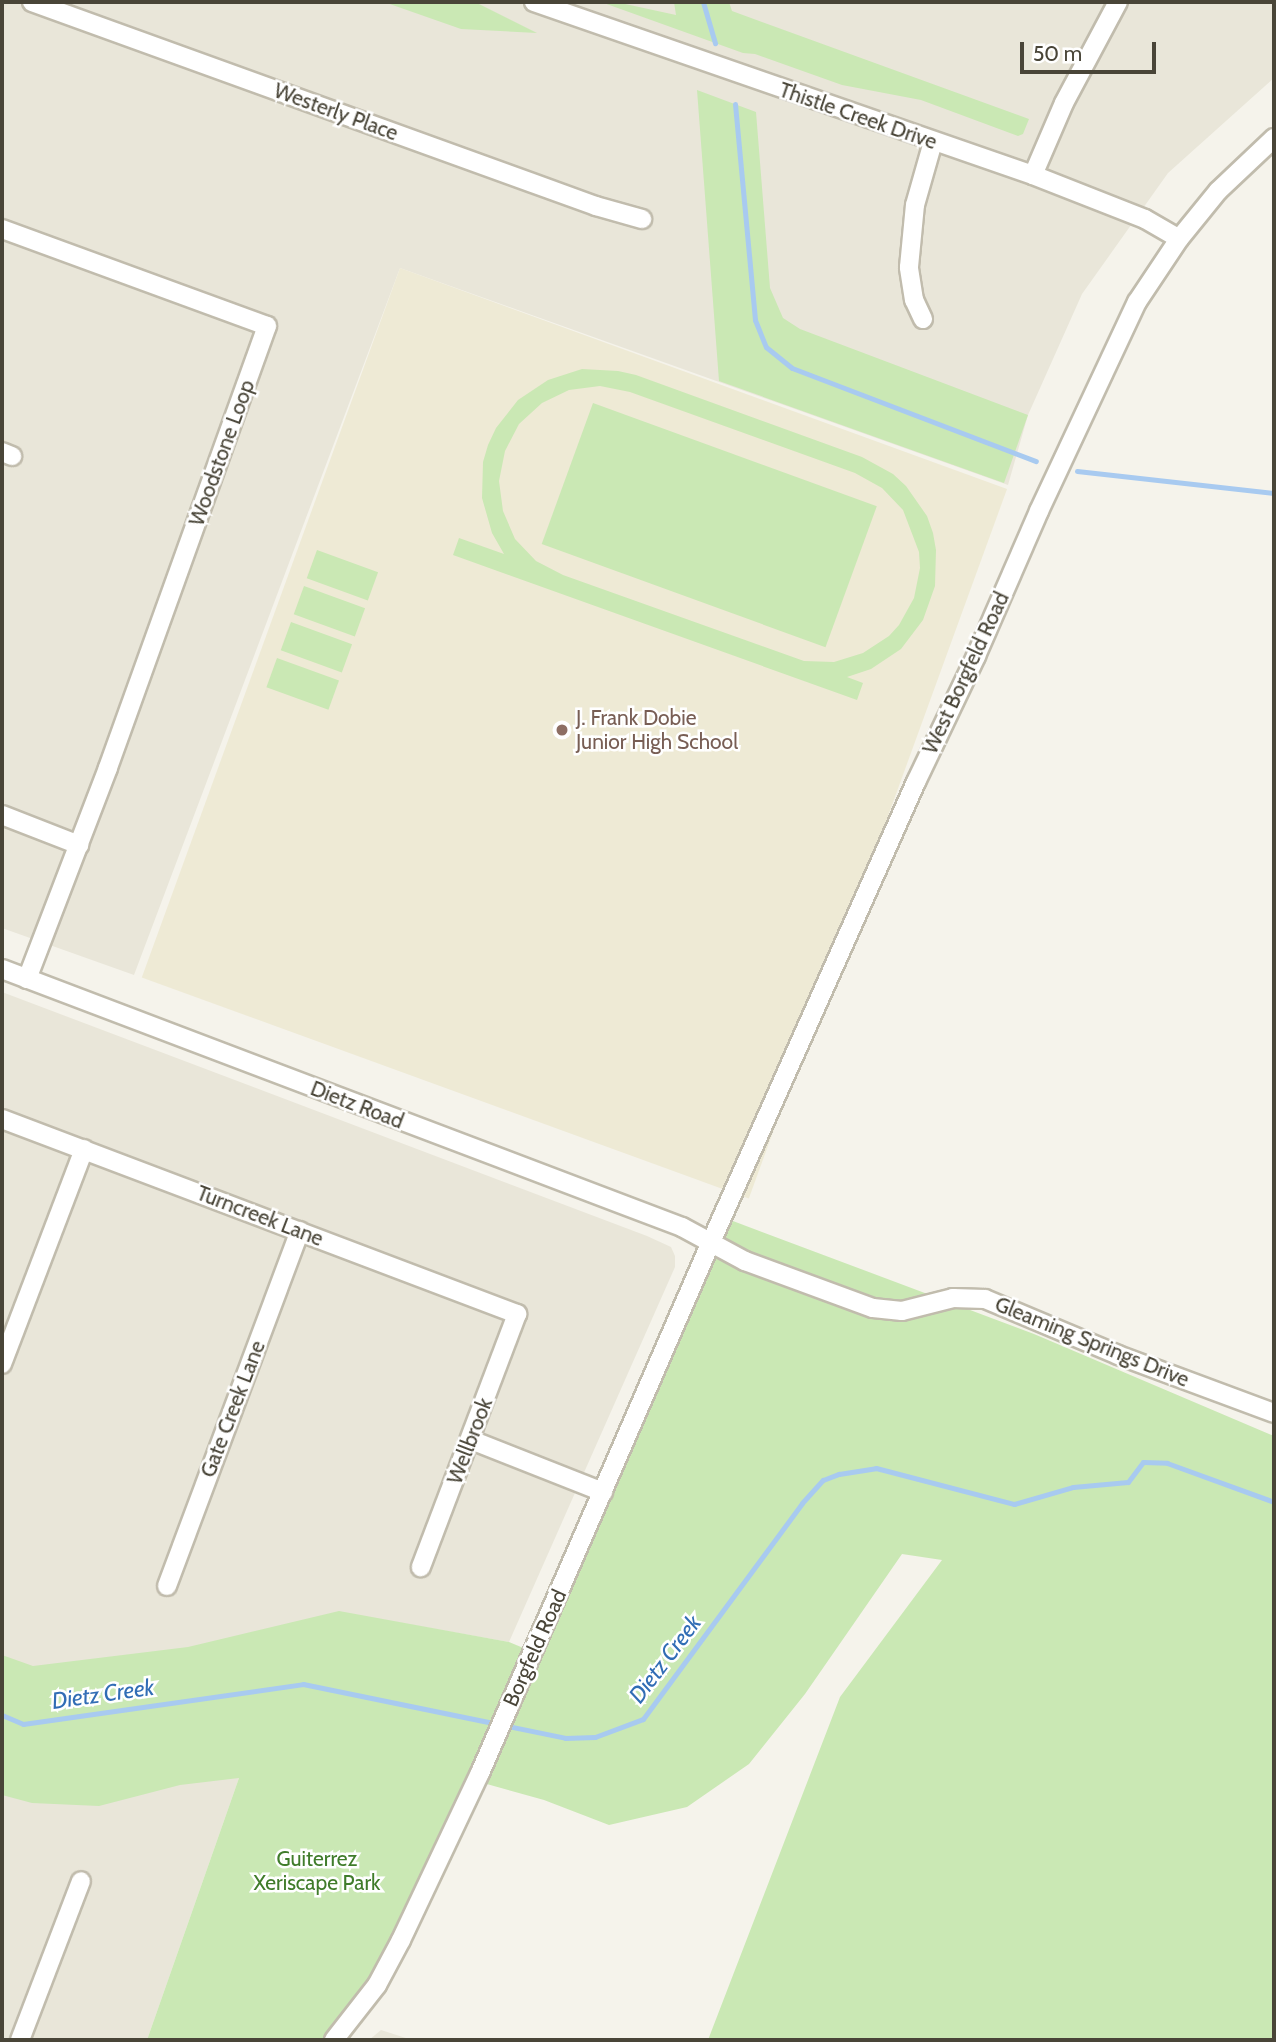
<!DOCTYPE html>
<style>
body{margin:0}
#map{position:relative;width:1276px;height:2042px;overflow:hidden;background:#f5f3eb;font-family:Cabin,sans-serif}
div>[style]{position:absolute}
.residential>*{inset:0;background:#e9e6d9}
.education>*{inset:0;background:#eeead5;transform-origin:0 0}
.green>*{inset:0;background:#cae8b4;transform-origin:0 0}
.stream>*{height:5px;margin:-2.5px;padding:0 2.5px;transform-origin:2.5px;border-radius:2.5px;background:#a8caf0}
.roads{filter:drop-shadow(2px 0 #c1bcad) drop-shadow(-2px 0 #c1bcad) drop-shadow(0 2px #c1bcad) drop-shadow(0 -2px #c1bcad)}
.minor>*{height:18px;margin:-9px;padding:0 9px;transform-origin:9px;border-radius:9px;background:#fff}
.dots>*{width:19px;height:19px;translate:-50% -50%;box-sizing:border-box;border:4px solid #fff;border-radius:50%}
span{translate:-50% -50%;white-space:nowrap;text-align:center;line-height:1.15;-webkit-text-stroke:5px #fff;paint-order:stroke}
.street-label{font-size:21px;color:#494538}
.education-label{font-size:21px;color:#785e54}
.left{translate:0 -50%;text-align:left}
.park-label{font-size:21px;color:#407c2b}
.water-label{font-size:23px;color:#316db5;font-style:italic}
.frame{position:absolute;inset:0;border:4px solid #494538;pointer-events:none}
.scale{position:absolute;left:1020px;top:42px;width:136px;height:32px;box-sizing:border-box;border:4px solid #494538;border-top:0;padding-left:9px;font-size:21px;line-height:24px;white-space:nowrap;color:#494538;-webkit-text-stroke:5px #fff;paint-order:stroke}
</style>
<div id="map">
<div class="residential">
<i style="clip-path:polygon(2px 2px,1274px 2px,1274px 78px,1168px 173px,1082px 294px,1028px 415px,1008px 485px,400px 268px,134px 975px,2px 928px)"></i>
<i style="clip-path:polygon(2px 992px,647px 1236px,671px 1247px,675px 1256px,675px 1267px,509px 1642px,339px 1612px,239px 1778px,147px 2040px,2px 2040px)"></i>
<i style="clip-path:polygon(381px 2030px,412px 2040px,369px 2040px)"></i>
</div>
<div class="education">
<i style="left:400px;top:268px;width:646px;height:755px;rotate:20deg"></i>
</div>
<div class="green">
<i style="clip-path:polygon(384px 2px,475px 2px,537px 33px,461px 29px)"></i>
<i style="clip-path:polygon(601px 2px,616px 2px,676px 15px,674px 2px,729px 2px,732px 11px,1029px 119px,1023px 134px,1018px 136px,921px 100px,842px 85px,755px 54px,743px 53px)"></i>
<i style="clip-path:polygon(697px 90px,756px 112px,770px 288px,783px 318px,800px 329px,1028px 415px,1004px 483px,719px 381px)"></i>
<i style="clip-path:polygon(evenodd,582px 369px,618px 371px,636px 375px,862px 457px,893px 474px,906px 486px,927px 516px,933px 533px,936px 550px,935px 586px,923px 620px,901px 649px,871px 669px,847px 677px,863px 683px,857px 700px,453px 555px,459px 538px,504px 554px,492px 533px,482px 498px,483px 462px,488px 445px,496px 428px,518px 400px,548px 380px,582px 369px,600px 386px,630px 392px,855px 473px,882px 488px,903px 510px,919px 552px,920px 568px,914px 598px,899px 625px,889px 636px,863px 653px,834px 662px,804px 661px,563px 575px,536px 561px,515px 539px,503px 511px,499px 481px,505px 451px,519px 424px,542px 403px,569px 390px,600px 386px)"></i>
<i style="left:593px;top:403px;width:302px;height:150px;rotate:20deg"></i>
<i style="left:317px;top:550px;width:65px;height:30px;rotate:20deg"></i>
<i style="left:304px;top:586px;width:65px;height:30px;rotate:20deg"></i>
<i style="left:291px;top:622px;width:65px;height:30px;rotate:20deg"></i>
<i style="left:277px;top:658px;width:66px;height:31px;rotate:20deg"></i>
<i style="clip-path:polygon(725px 1218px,1034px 1334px,1274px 1436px,1274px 2040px,708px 2040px,840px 1697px,942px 1560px,902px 1554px,805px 1694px,749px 1764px,687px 1807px,609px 1825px,544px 1800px,476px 1781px,401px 1940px,334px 2040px,147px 2040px,239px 1778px,180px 1785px,99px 1806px,32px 1803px,2px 1795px,2px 1655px,33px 1666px,188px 1647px,339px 1611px,509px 1642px,533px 1652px)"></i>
</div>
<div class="stream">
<i style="left:703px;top:2px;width:43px;rotate:73.7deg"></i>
<i style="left:735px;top:104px;width:217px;rotate:84.7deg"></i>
<i style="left:755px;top:320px;width:29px;rotate:68deg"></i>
<i style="left:766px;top:347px;width:33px;rotate:39deg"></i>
<i style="left:792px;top:368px;width:261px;rotate:20.9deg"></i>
<i style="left:1077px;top:471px;width:198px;rotate:6.4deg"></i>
<i style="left:2px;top:1715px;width:23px;rotate:23deg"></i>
<i style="left:23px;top:1724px;width:283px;rotate:-8.1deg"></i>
<i style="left:303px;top:1684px;width:268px;rotate:11.6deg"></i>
<i style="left:565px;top:1738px;width:30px;rotate:-2deg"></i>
<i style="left:595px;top:1737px;width:51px;rotate:-20.6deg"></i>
<i style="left:643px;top:1719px;width:268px;rotate:-53.6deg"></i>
<i style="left:802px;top:1503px;width:31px;rotate:-48deg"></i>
<i style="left:823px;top:1480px;width:17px;rotate:-21deg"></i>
<i style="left:839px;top:1474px;width:37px;rotate:-9deg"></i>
<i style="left:876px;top:1468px;width:143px;rotate:14.6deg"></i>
<i style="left:1014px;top:1504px;width:61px;rotate:-16.1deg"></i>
<i style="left:1073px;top:1487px;width:55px;rotate:-5.2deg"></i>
<i style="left:1128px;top:1482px;width:25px;rotate:-53deg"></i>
<i style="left:1143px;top:1462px;width:24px;rotate:2deg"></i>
<i style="left:1167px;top:1463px;width:114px;rotate:20deg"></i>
</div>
<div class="roads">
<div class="minor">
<i style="left:32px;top:2px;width:600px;rotate:19.89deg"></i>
<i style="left:596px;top:206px;width:48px;rotate:15.8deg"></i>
<i style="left:534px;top:2px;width:528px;rotate:19.12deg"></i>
<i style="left:1033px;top:175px;width:120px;rotate:21.4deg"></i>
<i style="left:1145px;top:219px;width:39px;rotate:30deg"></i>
<i style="left:1033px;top:175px;width:78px;rotate:-66.7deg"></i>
<i style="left:1064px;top:103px;width:115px;rotate:-61.9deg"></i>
<i style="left:2px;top:229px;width:282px;rotate:20.1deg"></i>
<i style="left:267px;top:326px;width:470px;rotate:109.8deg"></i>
<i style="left:108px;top:768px;width:226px;rotate:111deg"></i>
<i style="left:923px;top:319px;width:21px;rotate:-115deg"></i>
<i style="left:914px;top:300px;width:33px;rotate:-99deg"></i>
<i style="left:909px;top:267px;width:62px;rotate:-84.5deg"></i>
<i style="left:915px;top:205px;width:66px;rotate:-74.1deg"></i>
<i style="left:2px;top:452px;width:11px;rotate:22deg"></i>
<i style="left:2px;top:815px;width:83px;rotate:21.3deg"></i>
<i style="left:2px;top:969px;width:727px;rotate:20.78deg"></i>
<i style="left:682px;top:1227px;width:72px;rotate:28.4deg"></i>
<i style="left:745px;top:1261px;width:136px;rotate:20.2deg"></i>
<i style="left:873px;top:1308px;width:29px;rotate:6deg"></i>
<i style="left:902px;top:1311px;width:53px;rotate:-14.3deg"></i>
<i style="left:953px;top:1298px;width:32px;rotate:2deg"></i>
<i style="left:985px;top:1299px;width:144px;rotate:22.8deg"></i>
<i style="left:1118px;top:1355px;width:166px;rotate:20.4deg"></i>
<i style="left:2px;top:1119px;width:551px;rotate:20.74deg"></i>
<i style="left:517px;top:1314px;width:271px;rotate:110.8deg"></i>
<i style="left:2px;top:1364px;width:230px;rotate:-69.1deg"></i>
<i style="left:471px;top:1440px;width:142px;rotate:21.5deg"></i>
<i style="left:167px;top:1586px;width:379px;rotate:-69.5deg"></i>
<i style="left:20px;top:2040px;width:170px;rotate:-69deg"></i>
<i style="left:334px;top:2040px;width:70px;rotate:-52deg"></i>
<i style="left:377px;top:1985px;width:51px;rotate:-61.9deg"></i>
<i style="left:401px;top:1940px;width:185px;rotate:-64.7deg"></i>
<i style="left:480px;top:1773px;width:579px;rotate:-66.49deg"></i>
<i style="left:711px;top:1242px;width:504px;rotate:-65.98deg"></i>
<i style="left:916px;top:782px;width:140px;rotate:-64.5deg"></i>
<i style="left:976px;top:656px;width:158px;rotate:-66.5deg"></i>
<i style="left:1039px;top:511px;width:231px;rotate:-64.9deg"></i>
<i style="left:1137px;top:302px;width:76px;rotate:-56.3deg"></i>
<i style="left:1179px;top:239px;width:62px;rotate:-50.9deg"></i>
<i style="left:1218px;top:191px;width:77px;rotate:-43.4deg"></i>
</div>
</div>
<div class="dots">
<i style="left:562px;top:730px;background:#8d6e63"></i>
</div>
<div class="street-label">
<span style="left:336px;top:112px;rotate:20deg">Westerly Place</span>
<span style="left:858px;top:116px;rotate:19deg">Thistle Creek Drive</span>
<span style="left:222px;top:453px;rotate:-70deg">Woodstone Loop</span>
<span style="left:966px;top:673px;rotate:-65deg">West Borgfeld Road</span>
<span style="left:357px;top:1105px;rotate:21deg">Dietz Road</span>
<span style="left:260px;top:1216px;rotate:21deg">Turncreek Lane</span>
<span style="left:1092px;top:1342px;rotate:22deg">Gleaming Springs Drive</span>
<span style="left:233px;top:1409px;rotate:-69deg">Gate Creek Lane</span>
<span style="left:470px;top:1441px;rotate:-69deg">Wellbrook</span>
<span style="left:535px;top:1648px;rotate:-66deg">Borgfeld Road</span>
</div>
<div class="education-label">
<span class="left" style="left:576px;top:730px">J. Frank Dobie<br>Junior High School</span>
</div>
<div class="park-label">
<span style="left:317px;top:1871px">Guiterrez<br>Xeriscape Park</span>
</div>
<div class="water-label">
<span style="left:665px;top:1659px;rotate:-53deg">Dietz Creek</span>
<span style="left:103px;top:1694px;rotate:-8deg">Dietz Creek</span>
</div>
<div class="frame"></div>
<div class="scale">50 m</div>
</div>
